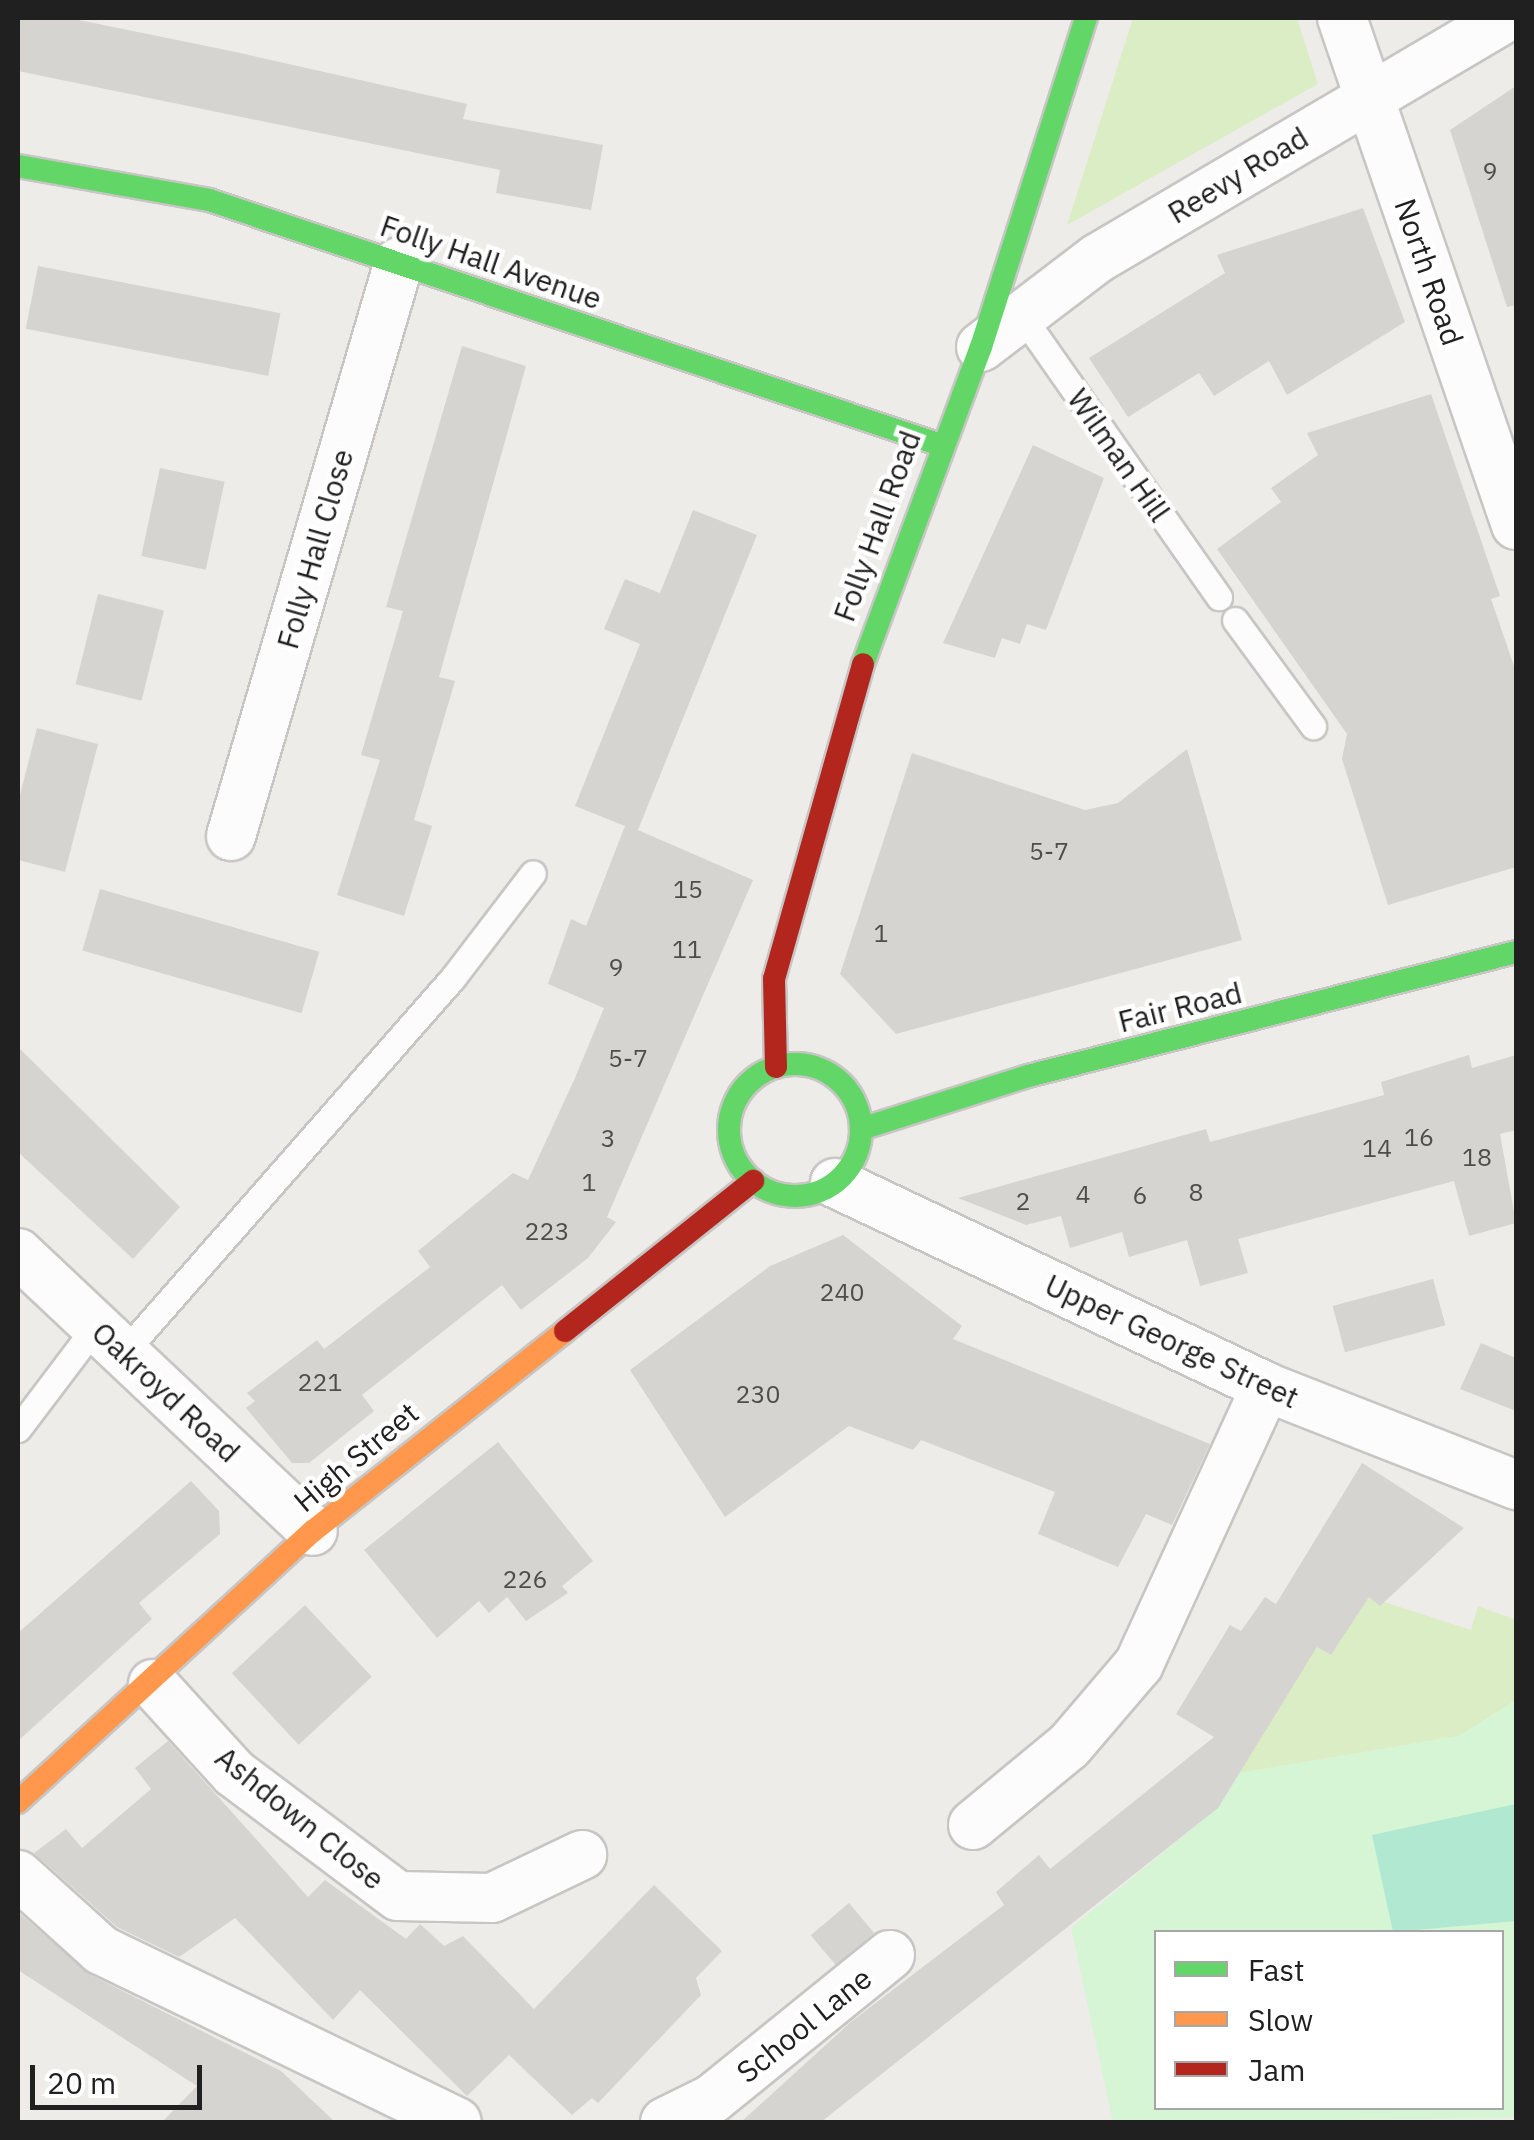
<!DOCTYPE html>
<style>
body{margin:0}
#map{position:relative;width:1534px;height:2140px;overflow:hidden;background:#eeece8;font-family:"IBM Plex Sans",sans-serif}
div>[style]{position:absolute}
.grass>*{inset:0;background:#daedc5}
.park>*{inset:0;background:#d5f5d5}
.pitch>*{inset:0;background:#b0e8d1}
.building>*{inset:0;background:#d6d4d1;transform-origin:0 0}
.roads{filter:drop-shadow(2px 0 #c7c6c4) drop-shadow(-2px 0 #c7c6c4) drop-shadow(0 2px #c7c6c4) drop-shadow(0 -2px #c7c6c4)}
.lane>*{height:25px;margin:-12.5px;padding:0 12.5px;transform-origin:12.5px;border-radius:12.5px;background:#fcfcfc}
.street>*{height:48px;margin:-24px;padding:0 24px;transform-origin:24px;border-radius:24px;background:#fcfcfc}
.fast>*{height:22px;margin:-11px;padding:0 11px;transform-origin:11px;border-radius:11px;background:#63d668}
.fast>.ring{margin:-11px;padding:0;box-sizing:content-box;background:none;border:22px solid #63d668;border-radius:50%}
.slow>*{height:22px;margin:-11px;padding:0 11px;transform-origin:11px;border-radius:11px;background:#ff974d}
.jam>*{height:22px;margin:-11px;padding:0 11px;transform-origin:11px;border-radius:11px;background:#b3261e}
span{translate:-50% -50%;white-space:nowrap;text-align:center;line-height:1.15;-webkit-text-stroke:9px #fff;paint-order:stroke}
.number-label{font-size:25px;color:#4e4d4c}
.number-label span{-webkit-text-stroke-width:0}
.street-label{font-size:30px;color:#202020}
.frame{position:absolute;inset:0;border:20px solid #202020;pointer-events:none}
.legend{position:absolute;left:1154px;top:1930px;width:350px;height:180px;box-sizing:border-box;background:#fff;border:2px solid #a6a6a6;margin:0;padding:12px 18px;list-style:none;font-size:30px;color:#202020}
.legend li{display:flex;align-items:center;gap:20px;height:50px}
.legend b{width:50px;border:2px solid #a6a6a6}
.scale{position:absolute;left:30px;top:2065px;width:172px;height:45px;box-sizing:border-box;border:5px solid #202020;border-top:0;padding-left:12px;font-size:30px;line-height:35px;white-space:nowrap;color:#202020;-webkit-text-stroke:8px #fff;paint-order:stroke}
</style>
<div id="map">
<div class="grass">
<i style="clip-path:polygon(1133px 18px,1297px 18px,1318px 84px,1067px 225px)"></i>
<i style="clip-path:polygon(1369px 1597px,1471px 1630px,1478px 1606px,1516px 1620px,1516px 1700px,1459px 1736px,1239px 1773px,1317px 1647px,1331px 1655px)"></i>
</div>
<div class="park">
<i style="clip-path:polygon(evenodd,1516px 1700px,1516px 2118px,1113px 2122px,1071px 1928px,1209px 1815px,1239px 1773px,1459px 1736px,1516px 1700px,1156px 1932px,1502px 1932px,1502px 2108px,1156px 2108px,1156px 1932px)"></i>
</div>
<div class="pitch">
<i style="clip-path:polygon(1516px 1804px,1516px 1921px,1393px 1932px,1372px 1835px)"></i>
</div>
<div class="building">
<i style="clip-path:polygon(18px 18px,69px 18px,231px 51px,467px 104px,463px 119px,603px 145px,591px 210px,496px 193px,500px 170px,18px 71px)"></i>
<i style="clip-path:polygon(1516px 86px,1516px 305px,1507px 307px,1450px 130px)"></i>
<i style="clip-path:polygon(1363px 208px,1405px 322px,1287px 395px,1269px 361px,1214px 396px,1199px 373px,1128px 417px,1089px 358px,1225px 273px,1217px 255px)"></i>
<i style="left:38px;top:266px;width:247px;height:64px;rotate:11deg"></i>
<i style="clip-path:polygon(462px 346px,526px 366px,439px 677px,455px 681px,414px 820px,432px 826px,404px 916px,337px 895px,380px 760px,361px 755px,403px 611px,386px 607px)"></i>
<i style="clip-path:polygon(1431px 394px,1500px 596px,1491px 599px,1516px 672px,1516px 867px,1388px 905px,1342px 759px,1347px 734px,1217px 549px,1281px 502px,1271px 488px,1318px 455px,1307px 433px)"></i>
<i style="clip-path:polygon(1033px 445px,1104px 478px,1046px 630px,1027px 624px,1020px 644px,1002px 638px,995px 658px,943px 643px)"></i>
<i style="left:160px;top:468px;width:66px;height:90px;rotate:12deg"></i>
<i style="clip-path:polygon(693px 510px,757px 535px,638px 830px,753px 880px,607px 1217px,616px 1222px,588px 1258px,521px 1310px,502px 1285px,362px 1395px,374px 1411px,309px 1463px,292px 1463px,246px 1408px,255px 1401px,247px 1393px,317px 1340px,324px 1349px,430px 1267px,418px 1251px,513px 1173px,528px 1180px,575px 1078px,604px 1008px,548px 984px,571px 919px,586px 926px,625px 826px,575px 806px,640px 644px,604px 629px,625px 579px,660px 593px)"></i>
<i style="left:98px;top:594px;width:68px;height:93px;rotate:14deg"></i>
<i style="clip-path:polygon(37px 728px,98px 744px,65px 872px,18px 860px,18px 803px)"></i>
<i style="clip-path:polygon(1187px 749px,1242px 940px,896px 1034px,840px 974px,912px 753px,1085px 810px,1118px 803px)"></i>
<i style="left:100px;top:889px;width:228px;height:64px;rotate:16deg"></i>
<i style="clip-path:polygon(18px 1047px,180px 1207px,133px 1259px,18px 1152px)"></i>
<i style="clip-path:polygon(1469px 1055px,1472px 1068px,1516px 1055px,1516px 1130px,1500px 1134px,1516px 1223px,1469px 1236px,1454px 1181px,1238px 1239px,1248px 1273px,1200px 1286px,1187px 1240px,1129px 1257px,1122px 1232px,1070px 1248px,1061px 1216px,1026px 1225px,958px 1198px,1206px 1129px,1210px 1142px,1384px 1095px,1381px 1082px)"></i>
<i style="clip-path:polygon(843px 1235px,962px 1326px,953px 1339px,1210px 1444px,1172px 1525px,1146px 1514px,1118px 1567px,1038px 1534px,1055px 1492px,921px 1440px,913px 1450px,849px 1426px,725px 1517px,630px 1370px,770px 1266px)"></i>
<i style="left:1433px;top:1279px;width:48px;height:104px;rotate:75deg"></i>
<i style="clip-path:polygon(1481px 1343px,1516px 1358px,1516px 1411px,1460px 1389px)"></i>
<i style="clip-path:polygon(498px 1442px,593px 1561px,562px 1586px,568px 1593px,526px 1621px,507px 1597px,489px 1613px,479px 1601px,437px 1638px,364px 1550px)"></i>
<i style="clip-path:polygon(1362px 1463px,1464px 1528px,1380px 1606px,1369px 1597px,1331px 1655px,1317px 1647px,1218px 1808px,821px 2122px,741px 2122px,852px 2021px,1004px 1905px,996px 1892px,1039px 1855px,1050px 1869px,1214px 1737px,1176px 1714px,1230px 1625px,1241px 1631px,1265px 1597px,1276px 1604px)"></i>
<i style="clip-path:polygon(191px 1481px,219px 1511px,220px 1534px,139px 1603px,152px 1619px,18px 1741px,18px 1633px)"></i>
<i style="left:305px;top:1605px;width:98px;height:100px;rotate:47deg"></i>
<i style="clip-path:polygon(168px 1741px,308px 1897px,325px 1880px,406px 1939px,420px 1924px,444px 1946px,463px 1936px,534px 2009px,654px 1885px,722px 1951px,696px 1978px,701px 1995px,598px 2103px,592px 2098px,572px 2115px,509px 2055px,467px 2096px,360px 1990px,333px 2020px,235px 1918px,179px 1957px,117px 1927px,34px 1853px,66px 1829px,82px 1848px,151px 1789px,135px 1768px)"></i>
<i style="left:849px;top:1903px;width:39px;height:50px;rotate:50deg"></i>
<i style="clip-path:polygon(18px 1912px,89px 1974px,281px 2071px,335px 2122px,162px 2122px,197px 2086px,18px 1970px)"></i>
</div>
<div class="roads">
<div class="lane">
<i style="left:1020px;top:313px;width:347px;rotate:55deg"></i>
<i style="left:1235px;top:620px;width:132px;rotate:53.7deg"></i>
<i style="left:125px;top:1351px;width:495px;rotate:-48.7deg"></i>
<i style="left:452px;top:979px;width:133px;rotate:-52.6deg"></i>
<i style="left:18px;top:1429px;width:129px;rotate:-52.9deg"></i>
</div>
<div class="street">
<i style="left:1342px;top:18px;width:536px;rotate:71.06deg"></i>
<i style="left:981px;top:347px;width:147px;rotate:-37.3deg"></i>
<i style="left:1098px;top:258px;width:473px;rotate:-30.5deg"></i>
<i style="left:231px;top:836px;width:598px;rotate:-73.69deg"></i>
<i style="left:835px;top:1183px;width:477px;rotate:25.3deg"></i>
<i style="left:1266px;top:1387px;width:269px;rotate:21.4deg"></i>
<i style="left:18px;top:1253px;width:405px;rotate:43.3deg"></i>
<i style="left:153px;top:1684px;width:120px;rotate:47.7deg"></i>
<i style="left:234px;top:1773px;width:205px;rotate:36.9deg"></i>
<i style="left:398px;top:1896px;width:94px;rotate:1.2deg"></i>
<i style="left:492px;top:1898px;width:100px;rotate:-25.5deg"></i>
<i style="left:973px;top:1825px;width:124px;rotate:-39.5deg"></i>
<i style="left:1069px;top:1746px;width:108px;rotate:-49.5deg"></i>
<i style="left:1139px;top:1664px;width:305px;rotate:-65.4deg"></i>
<i style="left:18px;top:1875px;width:112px;rotate:42.1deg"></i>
<i style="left:101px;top:1950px;width:395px;rotate:25.8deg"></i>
<i style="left:665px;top:2122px;width:52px;rotate:-26.1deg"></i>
<i style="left:712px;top:2099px;width:229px;rotate:-39deg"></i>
</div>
<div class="fast">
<i style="left:18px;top:166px;width:194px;rotate:10.1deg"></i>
<i style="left:209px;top:200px;width:769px;rotate:18.51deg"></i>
<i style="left:863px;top:664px;width:338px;rotate:-69.6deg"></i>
<i style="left:981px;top:347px;width:345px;rotate:-72.3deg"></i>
<i class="ring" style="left:729px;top:1064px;width:110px;height:110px"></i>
<i style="left:861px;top:1129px;width:175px;rotate:-17.6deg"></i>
<i style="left:1028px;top:1076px;width:504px;rotate:-14.26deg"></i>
</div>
<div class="slow">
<i style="left:18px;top:1802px;width:401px;rotate:-42.6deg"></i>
<i style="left:313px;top:1531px;width:322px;rotate:-38.4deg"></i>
</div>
<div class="jam">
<i style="left:776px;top:1067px;width:88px;rotate:-91.3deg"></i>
<i style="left:774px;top:979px;width:327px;rotate:-74.2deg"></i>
<i style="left:565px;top:1331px;width:241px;rotate:-38.6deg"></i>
</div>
</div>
<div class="number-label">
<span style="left:1490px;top:171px">9</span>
<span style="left:1049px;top:851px">5-7</span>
<span style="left:688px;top:889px">15</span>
<span style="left:881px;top:933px">1</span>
<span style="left:687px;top:949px">11</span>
<span style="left:616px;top:967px">9</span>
<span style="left:628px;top:1058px">5-7</span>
<span style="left:1419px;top:1137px">16</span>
<span style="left:608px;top:1138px">3</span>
<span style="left:1377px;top:1148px">14</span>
<span style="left:1477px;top:1157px">18</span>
<span style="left:589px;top:1182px">1</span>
<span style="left:1196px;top:1192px">8</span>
<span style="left:1083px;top:1194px">4</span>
<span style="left:1140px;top:1195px">6</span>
<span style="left:1023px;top:1201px">2</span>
<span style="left:547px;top:1231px">223</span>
<span style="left:842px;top:1292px">240</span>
<span style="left:320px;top:1382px">221</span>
<span style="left:758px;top:1394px">230</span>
<span style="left:525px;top:1579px">226</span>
</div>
<div class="street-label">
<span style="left:1238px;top:175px;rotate:-31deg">Reevy Road</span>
<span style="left:491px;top:262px;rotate:19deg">Folly Hall Avenue</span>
<span style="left:1429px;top:272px;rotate:71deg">North Road</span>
<span style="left:1119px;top:455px;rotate:55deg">Wilman Hill</span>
<span style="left:877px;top:526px;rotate:-70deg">Folly Hall Road</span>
<span style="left:315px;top:549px;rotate:-74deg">Folly Hall Close</span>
<span style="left:1180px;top:1007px;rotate:-14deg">Fair Road</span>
<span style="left:1172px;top:1341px;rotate:25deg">Upper George Street</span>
<span style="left:166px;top:1392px;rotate:43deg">Oakroyd Road</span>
<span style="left:356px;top:1457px;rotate:-40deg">High Street</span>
<span style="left:300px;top:1818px;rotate:39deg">Ashdown Close</span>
<span style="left:804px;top:2025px;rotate:-39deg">School Lane</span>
</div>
<div class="frame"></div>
<ul class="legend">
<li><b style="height:12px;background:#63d668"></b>Fast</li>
<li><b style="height:12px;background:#ff974d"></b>Slow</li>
<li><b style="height:12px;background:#b3261e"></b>Jam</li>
</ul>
<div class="scale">20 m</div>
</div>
